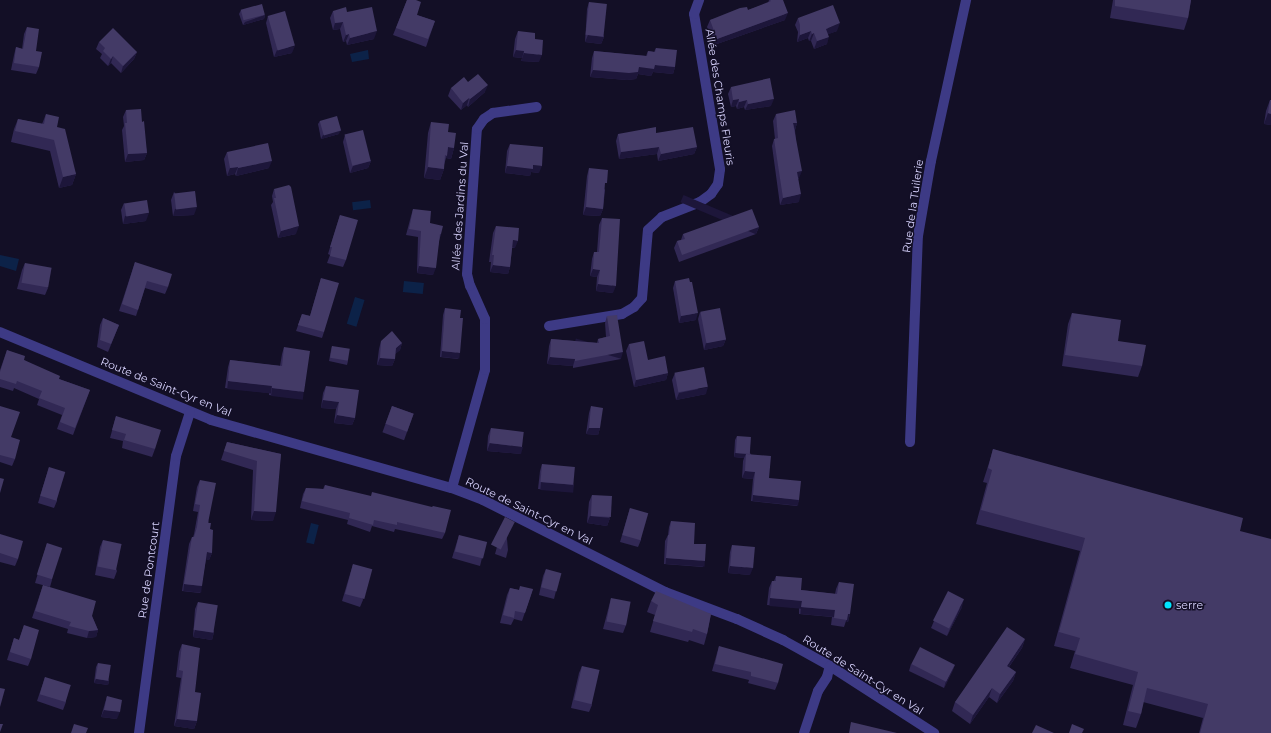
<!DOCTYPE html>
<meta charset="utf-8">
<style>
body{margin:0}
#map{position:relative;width:1271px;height:733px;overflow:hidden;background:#130f26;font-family:Montserrat,sans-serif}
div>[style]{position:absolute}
.water>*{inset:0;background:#0c2248;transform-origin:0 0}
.minor>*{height:10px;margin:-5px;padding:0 5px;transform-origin:5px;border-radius:5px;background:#3d3a85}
.wall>*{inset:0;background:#312854;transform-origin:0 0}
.shaded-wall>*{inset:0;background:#1d163a;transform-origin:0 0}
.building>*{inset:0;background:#433a66;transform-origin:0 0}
.dots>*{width:11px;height:11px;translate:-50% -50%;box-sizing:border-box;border:2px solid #130f26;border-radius:50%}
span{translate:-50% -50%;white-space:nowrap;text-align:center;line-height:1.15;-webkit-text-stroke:3px #130f26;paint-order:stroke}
.street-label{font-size:11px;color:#d9d4ff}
.poi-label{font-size:11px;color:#d9d4ff}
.left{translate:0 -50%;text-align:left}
</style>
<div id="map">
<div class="water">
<i style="clip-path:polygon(368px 50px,369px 59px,352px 62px,350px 54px)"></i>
<i style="left:370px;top:200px;width:8px;height:18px;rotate:83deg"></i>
<i style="clip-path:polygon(0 255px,19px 259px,16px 271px,0 266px)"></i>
<i style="left:404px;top:281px;width:20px;height:11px;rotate:6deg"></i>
<i style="left:355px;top:297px;width:10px;height:28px;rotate:17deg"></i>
<i style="left:311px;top:523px;width:8px;height:20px;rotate:14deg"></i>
</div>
<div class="minor">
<i style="left:549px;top:326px;width:74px;rotate:-9.3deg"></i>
<i style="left:622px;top:314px;width:14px;rotate:-30deg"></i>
<i style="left:634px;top:307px;width:12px;rotate:-48deg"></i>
<i style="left:642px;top:298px;width:68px;rotate:-85deg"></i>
<i style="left:648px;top:230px;width:19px;rotate:-43deg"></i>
<i style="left:662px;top:217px;width:41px;rotate:-21.5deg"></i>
<i style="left:700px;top:202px;width:14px;rotate:-36deg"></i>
<i style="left:711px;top:194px;width:12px;rotate:-55deg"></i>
<i style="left:718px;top:184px;width:15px;rotate:-82deg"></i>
<i style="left:720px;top:169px;width:157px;rotate:-99.5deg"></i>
<i style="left:694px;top:14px;width:15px;rotate:-70deg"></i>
<i style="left:0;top:332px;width:229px;rotate:22.6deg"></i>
<i style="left:211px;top:420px;width:250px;rotate:15.8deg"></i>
<i style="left:452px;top:488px;width:33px;rotate:21deg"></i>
<i style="left:483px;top:500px;width:204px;rotate:26.8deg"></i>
<i style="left:665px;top:592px;width:77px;rotate:20.6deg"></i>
<i style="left:737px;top:619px;width:51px;rotate:24.5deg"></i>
<i style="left:783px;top:640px;width:54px;rotate:29deg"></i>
<i style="left:830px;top:666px;width:124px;rotate:32.8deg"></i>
<i style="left:910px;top:442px;width:206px;rotate:-87.8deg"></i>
<i style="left:918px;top:236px;width:76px;rotate:-80.2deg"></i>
<i style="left:931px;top:161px;width:165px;rotate:-77.7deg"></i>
<i style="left:452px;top:488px;width:123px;rotate:-74.4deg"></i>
<i style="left:485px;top:370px;width:51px;rotate:-90deg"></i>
<i style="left:485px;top:319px;width:36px;rotate:-114deg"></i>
<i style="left:470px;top:286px;width:12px;rotate:-104deg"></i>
<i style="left:467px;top:274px;width:145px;rotate:-86.1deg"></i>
<i style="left:477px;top:129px;width:12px;rotate:-55deg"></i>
<i style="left:484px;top:119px;width:11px;rotate:-34deg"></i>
<i style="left:493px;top:113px;width:44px;rotate:-7.8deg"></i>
<i style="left:139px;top:733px;width:279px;rotate:-82.4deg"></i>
<i style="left:176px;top:456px;width:46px;rotate:-72.3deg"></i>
<i style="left:804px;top:733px;width:44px;rotate:-71.6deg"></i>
<i style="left:818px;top:691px;width:17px;rotate:-57deg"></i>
<i style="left:827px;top:677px;width:11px;rotate:-75deg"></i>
</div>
<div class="wall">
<i style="clip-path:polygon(407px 0,417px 15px,435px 21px,426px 47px,393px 35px)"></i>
<i style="clip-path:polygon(769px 0,783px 0,785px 20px,714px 45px,707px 27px,710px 20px,748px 10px,768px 3px)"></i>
<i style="clip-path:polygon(1113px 0,1191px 0,1188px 18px,1184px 30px,1110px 18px)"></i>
<i style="clip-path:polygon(589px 2px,604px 37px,601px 44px,585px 42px,587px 9px)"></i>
<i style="clip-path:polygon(241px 10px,265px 15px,264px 19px,243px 25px,239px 14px)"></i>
<i style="clip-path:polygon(333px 11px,347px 12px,374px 39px,347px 45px,346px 41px,343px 42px,340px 29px,333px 30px,330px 18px)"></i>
<i style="clip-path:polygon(268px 16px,292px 53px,274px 57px,266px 23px)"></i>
<i style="clip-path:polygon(798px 18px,837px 31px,828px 34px,827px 44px,814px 49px,811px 41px,809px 41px,808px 38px,797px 42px,798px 32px,795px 25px)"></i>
<i style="clip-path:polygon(27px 27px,36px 51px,39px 67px,36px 74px,11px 70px,14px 55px,16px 47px,22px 49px,24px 34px)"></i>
<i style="clip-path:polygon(518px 31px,535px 39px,539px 62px,521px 61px,522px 58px,513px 57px,515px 39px)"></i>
<i style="clip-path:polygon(99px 42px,137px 52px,134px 59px,121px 73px,111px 63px,108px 66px,100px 58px,102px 54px,96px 49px)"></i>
<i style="clip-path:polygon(656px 48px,675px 67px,673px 74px,653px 72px,651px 76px,638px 74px,636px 79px,627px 80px,590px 77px,592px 58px,594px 51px,646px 56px,648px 51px,654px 52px)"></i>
<i style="clip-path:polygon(468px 82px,485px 92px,468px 107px,467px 105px,461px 110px,448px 96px,451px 88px)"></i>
<i style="clip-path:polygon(731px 87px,771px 106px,745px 110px,744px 107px,737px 109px,736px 106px,731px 107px,728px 94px)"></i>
<i style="clip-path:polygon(1270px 100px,1271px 125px,1264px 124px,1266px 111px)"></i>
<i style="clip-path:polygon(126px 110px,142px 122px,147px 153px,144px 160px,125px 162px,122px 130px,124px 126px,123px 117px)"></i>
<i style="clip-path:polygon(46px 114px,57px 127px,76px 174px,72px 185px,59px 188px,50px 151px,11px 142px,14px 129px,18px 119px,42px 124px)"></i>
<i style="clip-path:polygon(776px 114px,797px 123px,795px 130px,799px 178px,798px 179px,799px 202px,780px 205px,772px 146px,774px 139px,775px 139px,773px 121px)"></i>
<i style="clip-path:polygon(320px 121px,339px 134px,321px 139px,318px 124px)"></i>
<i style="clip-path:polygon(431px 122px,448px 132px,454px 148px,451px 159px,446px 158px,444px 165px,444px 169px,440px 180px,424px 178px,428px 133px)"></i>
<i style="clip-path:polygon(656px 133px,697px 147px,694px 154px,658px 161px,657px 154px,619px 159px,616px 141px,618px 134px)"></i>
<i style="clip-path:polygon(345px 135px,371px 161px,368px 168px,350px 173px,343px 142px)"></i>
<i style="clip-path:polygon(510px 144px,539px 173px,531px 172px,530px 176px,505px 173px,507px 151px)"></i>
<i style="clip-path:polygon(227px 152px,269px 168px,236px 176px,235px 174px,227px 176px,224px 159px)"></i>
<i style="clip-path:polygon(589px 168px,605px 190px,603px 209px,600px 216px,583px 215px,587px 176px)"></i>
<i style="clip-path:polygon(274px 189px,296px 234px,278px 238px,271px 205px,273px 202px,272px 196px)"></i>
<i style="clip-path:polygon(174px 192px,194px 215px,173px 216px,171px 200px)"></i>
<i style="clip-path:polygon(124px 203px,146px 221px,123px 224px,121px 210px)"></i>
<i style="clip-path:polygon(413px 209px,430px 223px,441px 234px,439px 241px,433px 275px,417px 273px,418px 237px,406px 235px,411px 216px)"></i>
<i style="clip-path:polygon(340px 215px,346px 260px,343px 267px,327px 263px,330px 255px,328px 254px)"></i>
<i style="clip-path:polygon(602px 218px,613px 293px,596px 291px,597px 277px,590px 276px,592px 259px,594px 252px,597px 252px,599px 225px)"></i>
<i style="clip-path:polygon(496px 226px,515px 248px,512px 248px,510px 267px,508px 274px,490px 272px,491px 262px,489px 262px,493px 233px)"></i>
<i style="clip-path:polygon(759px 227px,756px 234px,679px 262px,674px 248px,677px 241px,681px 240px,683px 234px)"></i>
<i style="clip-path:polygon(135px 262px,168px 287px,165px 294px,145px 288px,136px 316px,119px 311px)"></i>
<i style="clip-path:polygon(25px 263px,48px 288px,45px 295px,17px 289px,22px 270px)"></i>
<i style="clip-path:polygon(321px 278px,324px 332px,322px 338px,296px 331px,302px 314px,310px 316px)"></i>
<i style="clip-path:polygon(675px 281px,690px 282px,696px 320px,679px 323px,673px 288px)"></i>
<i style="clip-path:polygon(445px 308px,458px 359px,440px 357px,443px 315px)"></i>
<i style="clip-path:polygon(700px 312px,726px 339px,723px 346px,704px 350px,698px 319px)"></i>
<i style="clip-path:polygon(1072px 313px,1118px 341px,1142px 366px,1138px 377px,1062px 366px,1068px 324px)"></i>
<i style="clip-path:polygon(607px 316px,621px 359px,573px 368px,573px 366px,547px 364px,549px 346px,551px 339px,597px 343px,598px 339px,606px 337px,605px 323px)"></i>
<i style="clip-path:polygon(103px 318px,119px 325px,108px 352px,97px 347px,100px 325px)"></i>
<i style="clip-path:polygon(381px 341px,402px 343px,400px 350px,395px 354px,395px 359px,392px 366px,377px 365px,379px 349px)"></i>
<i style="clip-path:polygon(629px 344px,648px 360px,668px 373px,666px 380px,634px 387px,626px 351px)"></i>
<i style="clip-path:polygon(332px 346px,348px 361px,347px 365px,329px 361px,331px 350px)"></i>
<i style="clip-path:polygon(284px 347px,302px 399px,269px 395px,269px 393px,225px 388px,228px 367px,230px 360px,280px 366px,282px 354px)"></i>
<i style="clip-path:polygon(7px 350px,24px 360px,59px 379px,90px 390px,73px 435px,57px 429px,62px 415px,37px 405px,39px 399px,14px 388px,13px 391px,0 387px,0 370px)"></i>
<i style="clip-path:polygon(675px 373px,706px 394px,676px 400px,672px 380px)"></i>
<i style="clip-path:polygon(326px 386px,355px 418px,352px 425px,334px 423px,336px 409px,321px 408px,323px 393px)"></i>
<i style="clip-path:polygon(0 406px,11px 437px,15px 459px,12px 466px,0 462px)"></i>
<i style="left:392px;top:406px;width:23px;height:28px;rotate:20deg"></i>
<i style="clip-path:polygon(591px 406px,600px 428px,598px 435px,586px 434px,589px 413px)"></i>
<i style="clip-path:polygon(116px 416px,155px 449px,152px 457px,122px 448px,123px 441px,110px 438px)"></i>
<i style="clip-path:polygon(491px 428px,521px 454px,487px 451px,488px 436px)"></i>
<i style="clip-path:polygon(737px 436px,769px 478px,799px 500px,797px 506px,751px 501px,753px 479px,742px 478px,743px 461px,744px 458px,734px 457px,735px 440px)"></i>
<i style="clip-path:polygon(227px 442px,281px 454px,273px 521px,251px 520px,253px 470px,221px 460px)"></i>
<i style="clip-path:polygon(993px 449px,1240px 531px,1271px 733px,1199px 733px,1203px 718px,1143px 702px,1141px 714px,1136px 728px,1123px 725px,1133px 685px,1070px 668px,1075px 651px,1054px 646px,1080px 551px,976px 524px,987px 483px,983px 482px,989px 463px)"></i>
<i style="clip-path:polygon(542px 464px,574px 485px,571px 492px,538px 489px,540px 471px)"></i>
<i style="clip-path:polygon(49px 467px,57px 501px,54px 508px,38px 503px)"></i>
<i style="clip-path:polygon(200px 480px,210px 529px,212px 553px,209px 560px,206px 559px,200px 593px,182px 591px,189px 544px,192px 537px,193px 537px,194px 534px,198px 512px,193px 511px,197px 487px)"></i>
<i style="clip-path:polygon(325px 485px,445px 533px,442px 539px,395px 529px,394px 532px,372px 526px,370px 532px,347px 524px,348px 520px,300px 508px,303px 494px,306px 488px,323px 489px)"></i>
<i style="clip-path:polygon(592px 495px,610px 518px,607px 526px,587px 523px,589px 502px)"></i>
<i style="clip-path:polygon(630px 508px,641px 540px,638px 547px,620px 542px)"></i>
<i style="clip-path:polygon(505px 517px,508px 550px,506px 558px,495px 554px,503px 525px)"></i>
<i style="clip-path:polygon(671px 521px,694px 544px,703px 567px,664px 564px,665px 541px,668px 535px,669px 527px)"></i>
<i style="clip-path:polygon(0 534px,18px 559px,15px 566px,0 562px)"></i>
<i style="clip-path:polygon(459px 535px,482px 558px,480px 566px,452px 558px)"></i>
<i style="clip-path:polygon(103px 540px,117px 571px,114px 579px,95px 575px,100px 547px)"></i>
<i style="clip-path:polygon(47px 543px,52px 580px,50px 587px,35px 583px)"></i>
<i style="clip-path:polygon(732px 545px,750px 575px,728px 573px,730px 552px)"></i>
<i style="clip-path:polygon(353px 564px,363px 600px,360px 607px,342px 601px)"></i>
<i style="clip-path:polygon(546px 569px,556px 591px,554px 599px,539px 595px,543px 576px)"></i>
<i style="clip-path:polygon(776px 576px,801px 590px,835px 594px,836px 589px,839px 582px,850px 614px,848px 622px,846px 621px,844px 627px,831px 625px,832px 617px,799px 614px,799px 608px,767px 605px,769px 588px,772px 581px,774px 581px)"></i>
<i style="clip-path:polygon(43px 585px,92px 616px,98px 630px,96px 637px,87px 638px,67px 633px,68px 629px,32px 618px)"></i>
<i style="clip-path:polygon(510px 588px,519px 590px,533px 589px,522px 621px,514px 619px,511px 625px,500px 623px,507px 595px)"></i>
<i style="clip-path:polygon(611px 598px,626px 625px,623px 633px,603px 629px,609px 606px)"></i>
<i style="clip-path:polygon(651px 601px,711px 614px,707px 634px,704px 645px,689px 640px,688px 642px,650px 632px,655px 615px,647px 612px)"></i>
<i style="clip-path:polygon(198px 602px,214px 632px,212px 640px,193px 637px,195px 609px)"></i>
<i style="clip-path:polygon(962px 607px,947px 636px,931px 628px,934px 621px)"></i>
<i style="clip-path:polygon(24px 625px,31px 659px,28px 666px,7px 660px,14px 638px,19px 640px)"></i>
<i style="clip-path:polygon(1025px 639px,1022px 648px,1009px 667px,1016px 672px,1013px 681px,997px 703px,989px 697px,970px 724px,952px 711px,955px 702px)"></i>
<i style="clip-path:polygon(182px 644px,197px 721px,194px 729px,174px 726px,181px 678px,176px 677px,179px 652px)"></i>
<i style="clip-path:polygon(719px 646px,778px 683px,775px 690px,748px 683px,749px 680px,712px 671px,717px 653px)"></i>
<i style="clip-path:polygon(98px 663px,109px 681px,108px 685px,94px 683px,96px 667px)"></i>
<i style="clip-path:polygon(911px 664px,955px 665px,952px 672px,944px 688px,909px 671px)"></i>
<i style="clip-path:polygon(582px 666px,592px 705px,589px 712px,571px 708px,579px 673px)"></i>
<i style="clip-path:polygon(45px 677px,66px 702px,63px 710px,37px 701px)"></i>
<i style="clip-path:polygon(107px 696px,117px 719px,101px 717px)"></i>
</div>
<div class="shaded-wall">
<i style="clip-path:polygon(788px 13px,785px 20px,714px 45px,717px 39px)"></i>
<i style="clip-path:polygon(265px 15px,264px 19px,243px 25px,245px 22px)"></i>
<i style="clip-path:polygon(343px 22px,340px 29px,333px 30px,335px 23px)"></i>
<i style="clip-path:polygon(840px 23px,837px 31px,824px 36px,826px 29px)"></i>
<i style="clip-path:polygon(377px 31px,374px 39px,347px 45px,350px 38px)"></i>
<i style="clip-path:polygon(811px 31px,808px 38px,797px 42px,800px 35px)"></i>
<i style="clip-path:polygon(814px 33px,811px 41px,809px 41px,812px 34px)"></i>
<i style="clip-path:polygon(349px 34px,346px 41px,343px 42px,346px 35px)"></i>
<i style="clip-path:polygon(588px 35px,604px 37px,601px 44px,585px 42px)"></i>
<i style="clip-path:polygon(829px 37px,827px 44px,814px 49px,817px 41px)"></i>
<i style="clip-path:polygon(295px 46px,292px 53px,274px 57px,277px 50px)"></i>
<i style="clip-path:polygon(516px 50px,524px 51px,522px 58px,513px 57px)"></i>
<i style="clip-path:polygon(137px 52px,134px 59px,121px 73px,123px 66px)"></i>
<i style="clip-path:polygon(524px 53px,542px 55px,539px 62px,521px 61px)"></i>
<i style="clip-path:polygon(113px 56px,111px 63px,108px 66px,111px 59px)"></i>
<i style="clip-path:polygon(655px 65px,675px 67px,673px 74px,653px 72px,651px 76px,638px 74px,636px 79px,627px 80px,590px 77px,593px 70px)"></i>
<i style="clip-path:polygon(488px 85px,485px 92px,468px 107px,470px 99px)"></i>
<i style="clip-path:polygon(469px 98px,467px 105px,461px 110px,463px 103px)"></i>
<i style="clip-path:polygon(739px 99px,736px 106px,731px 107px,733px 100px)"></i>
<i style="clip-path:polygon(774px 99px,771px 106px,745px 110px,748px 104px)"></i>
<i style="clip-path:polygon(747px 100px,744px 107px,737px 109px,739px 102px)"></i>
<i style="clip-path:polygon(1268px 113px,1271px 114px,1271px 125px,1264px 124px)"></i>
<i style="clip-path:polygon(793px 123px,797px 123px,795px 130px)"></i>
<i style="clip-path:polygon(341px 130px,339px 134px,321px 139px,323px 135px)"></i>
<i style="clip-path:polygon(448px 147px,454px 148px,451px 159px,446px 158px)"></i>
<i style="clip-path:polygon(659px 147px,657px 154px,619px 159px,621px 152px)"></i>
<i style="clip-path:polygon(697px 147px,694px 154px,658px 161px,661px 154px)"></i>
<i style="clip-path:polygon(147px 153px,144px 160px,125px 162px,128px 154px)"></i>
<i style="clip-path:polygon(272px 161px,269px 168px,236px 176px,238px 168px)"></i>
<i style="clip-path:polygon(371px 161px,368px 168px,350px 173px,353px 166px)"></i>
<i style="clip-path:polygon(533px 165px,542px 166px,539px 173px,531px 172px,530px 176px,505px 173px,507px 166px)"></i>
<i style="clip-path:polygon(238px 167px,235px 174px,227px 176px,230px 168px)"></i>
<i style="clip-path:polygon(428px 167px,444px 169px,440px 180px,424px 178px)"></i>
<i style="clip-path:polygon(802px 171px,799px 178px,794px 179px,797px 172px)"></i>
<i style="clip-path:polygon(76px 174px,72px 185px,59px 188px,63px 177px)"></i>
<i style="clip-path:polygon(801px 194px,799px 202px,780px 205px,783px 198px)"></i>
<i style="clip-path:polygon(197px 207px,194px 215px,173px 216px,175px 209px)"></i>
<i style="clip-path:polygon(586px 207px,603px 209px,600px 216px,583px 215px)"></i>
<i style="clip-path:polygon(149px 213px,146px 221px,123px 224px,125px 216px)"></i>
<i style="clip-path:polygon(299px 226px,296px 234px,278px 238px,281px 231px)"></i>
<i style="left:759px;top:227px;width:8px;height:82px;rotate:113deg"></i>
<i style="clip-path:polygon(513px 240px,518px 241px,515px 248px,510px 247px)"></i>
<i style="clip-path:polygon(493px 265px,510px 267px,508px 274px,490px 272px)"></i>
<i style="clip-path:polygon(419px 266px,436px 268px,433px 275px,417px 273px)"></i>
<i style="clip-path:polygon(593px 269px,600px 270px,597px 277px,590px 276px)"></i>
<i style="clip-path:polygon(598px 284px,616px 286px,613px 293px,596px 291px)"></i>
<i style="clip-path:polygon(698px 313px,696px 320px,679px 323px,681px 316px)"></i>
<i style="clip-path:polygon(726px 339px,723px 346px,704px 350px,706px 343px)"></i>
<i style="clip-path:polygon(402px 343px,400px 350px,393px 356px,396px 348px)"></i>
<i style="left:442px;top:351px;width:18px;height:6px;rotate:6deg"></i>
<i style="left:623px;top:352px;width:7px;height:49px;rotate:106deg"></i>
<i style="clip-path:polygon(550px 357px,575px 359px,573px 366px,547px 364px)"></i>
<i style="clip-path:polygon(380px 358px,395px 359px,392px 366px,377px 365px)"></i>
<i style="clip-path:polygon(668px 373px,666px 380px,634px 387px,636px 380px)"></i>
<i style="left:228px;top:381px;width:44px;height:8px;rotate:6deg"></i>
<i style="clip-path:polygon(708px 387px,706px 394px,676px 400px,679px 393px)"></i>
<i style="left:272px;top:388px;width:32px;height:8px;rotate:7deg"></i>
<i style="clip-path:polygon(323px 400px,339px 402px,336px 409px,321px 408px)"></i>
<i style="clip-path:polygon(337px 415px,355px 418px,352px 425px,334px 423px)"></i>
<i style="clip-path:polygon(589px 428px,600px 428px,598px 435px,586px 434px)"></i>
<i style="clip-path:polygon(490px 443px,523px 447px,521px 454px,487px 451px)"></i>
<i style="clip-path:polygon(735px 453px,746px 454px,744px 458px,734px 457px)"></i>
<i style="clip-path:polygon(745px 471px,755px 472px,753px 479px,742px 478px)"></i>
<i style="left:541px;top:482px;width:33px;height:8px;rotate:5deg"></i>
<i style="left:753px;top:495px;width:46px;height:6px;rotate:6deg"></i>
<i style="clip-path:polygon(254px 511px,276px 512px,273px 521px,251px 520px)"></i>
<i style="clip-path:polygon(590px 516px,610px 518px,607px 526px,587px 523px)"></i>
<i style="clip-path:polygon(207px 552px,212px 553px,209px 560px,204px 559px)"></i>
<i style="left:666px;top:558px;width:39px;height:6px;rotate:4deg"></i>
<i style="clip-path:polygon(730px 566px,753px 568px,750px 575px,728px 573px)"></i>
<i style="left:184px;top:584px;width:18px;height:7px;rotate:6deg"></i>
<i style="left:770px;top:598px;width:32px;height:8px;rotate:5deg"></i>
<i style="clip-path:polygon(964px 599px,962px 607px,947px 636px,950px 629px)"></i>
<i style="left:801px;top:607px;width:34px;height:7px;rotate:5deg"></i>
<i style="clip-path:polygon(848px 614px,850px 614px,848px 622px,846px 621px)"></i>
<i style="clip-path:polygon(98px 630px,96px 637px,87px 638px,89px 631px)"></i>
<i style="clip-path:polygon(195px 630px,214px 632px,212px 640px,193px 637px)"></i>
<i style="clip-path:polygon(1025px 639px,1022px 648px,1003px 675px,1007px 666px)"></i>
<i style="clip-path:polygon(955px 665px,952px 672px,944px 688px,946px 681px)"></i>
<i style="clip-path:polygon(1016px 672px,1013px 681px,997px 703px,1000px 694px)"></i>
<i style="clip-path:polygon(96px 679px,109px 681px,108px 685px,94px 683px)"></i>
<i style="clip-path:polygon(992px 688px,989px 697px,970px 724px,973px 715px)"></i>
<i style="clip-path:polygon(104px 710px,120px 712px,117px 719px,101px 717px)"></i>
<i style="clip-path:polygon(177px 719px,197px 721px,194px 729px,174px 726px)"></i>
</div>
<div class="building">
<i style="clip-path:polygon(407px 0,416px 0,421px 2px,417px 15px,435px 21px,428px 39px,396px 28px)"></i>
<i style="clip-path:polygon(770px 0,783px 0,788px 13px,717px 39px,710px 20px,740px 8px,747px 7px,748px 10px,771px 1px)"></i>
<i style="clip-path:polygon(1115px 0,1191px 0,1188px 18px,1115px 6px)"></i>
<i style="left:589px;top:2px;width:18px;height:33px;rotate:6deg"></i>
<i style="left:262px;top:4px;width:11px;height:22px;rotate:75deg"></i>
<i style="clip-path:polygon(833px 5px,840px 23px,826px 29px,829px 37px,817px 41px,814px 33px,812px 34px,811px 31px,800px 35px,800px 25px,798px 18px)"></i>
<i style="clip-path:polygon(346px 7px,347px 12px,372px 7px,377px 31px,350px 38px,349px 34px,346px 35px,343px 22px,335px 23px,333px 11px)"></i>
<i style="left:285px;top:11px;width:36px;height:18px;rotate:74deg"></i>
<i style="clip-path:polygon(27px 27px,39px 29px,36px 51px,42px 52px,39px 67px,14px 63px,16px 47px,23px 49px)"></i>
<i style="clip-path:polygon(113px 28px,137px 52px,123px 66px,113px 56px,111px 59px,103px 51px,105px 48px,99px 42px)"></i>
<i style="clip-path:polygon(518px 31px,535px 33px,535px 39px,543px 40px,542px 55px,524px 53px,524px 51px,516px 50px)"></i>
<i style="clip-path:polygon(656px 48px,677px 50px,675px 67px,655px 65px,654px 69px,639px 67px,638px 72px,629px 73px,593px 70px,594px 51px,647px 56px,648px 51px,655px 52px)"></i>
<i style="clip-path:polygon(478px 74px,488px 85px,470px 99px,469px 98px,463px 103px,451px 88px,464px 77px,468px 82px)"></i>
<i style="clip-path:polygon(770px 78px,774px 99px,748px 104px,747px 100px,739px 102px,739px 99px,733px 100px,731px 87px)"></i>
<i style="clip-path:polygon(1270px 100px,1271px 100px,1271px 114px,1268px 113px)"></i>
<i style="clip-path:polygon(141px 109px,142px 122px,144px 121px,147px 153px,128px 154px,125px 123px,127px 123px,126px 110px)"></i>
<i style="clip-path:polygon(795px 110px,797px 123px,793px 123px,802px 171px,797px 172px,801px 194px,783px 198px,774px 139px,778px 138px,776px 114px)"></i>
<i style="clip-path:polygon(46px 114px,59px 117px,57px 127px,65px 129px,76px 174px,63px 177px,54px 140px,15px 131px,18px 119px,44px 124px)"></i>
<i style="left:337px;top:116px;width:15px;height:18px;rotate:74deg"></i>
<i style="clip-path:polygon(431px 122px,449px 124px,448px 132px,456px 133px,454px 148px,448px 147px,447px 156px,445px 155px,444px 169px,428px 167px)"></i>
<i style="clip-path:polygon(656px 127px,656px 133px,693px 127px,697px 147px,661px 154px,659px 147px,621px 152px,618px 134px)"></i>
<i style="left:363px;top:130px;width:32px;height:19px;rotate:76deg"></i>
<i style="clip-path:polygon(268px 143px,272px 161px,238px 168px,238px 167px,230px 168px,227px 152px)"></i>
<i style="clip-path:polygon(510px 144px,543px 147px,542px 166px,533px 165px,533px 169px,507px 166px)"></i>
<i style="clip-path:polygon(589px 168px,608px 170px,607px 183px,605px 183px,603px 209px,586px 207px)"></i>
<i style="clip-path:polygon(289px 185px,291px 187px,299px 226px,281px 231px,274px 198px,276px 198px,274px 189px)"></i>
<i style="left:195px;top:191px;width:16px;height:21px;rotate:83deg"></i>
<i style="left:147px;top:200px;width:13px;height:23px;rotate:81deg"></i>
<i style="clip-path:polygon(413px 209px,431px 211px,430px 223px,443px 226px,441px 234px,440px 234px,436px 268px,419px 266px,421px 231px,409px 229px)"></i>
<i style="clip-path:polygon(752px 209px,759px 227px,682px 255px,677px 241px,685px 239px,683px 234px)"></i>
<i style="clip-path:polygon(340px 215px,358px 220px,346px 260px,330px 256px,332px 247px,330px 247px)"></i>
<i style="clip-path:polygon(602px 218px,620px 219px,616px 286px,598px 284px,600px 270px,593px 269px,594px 252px,599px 252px)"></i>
<i style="clip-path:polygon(496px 226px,519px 228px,518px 241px,513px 240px,510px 267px,493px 265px,494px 255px,492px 255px)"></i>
<i style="clip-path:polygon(135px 262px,172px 274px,168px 287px,147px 281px,138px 310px,122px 304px)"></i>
<i style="left:25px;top:263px;width:27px;height:20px;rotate:10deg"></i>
<i style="clip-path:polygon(321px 278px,339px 283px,324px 332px,298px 325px,302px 314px,310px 316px)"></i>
<i style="clip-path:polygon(689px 278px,690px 282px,692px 282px,698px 313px,681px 316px,675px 281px)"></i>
<i style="clip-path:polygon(445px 308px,461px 310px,460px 318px,463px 318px,460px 353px,442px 351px)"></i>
<i style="left:720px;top:308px;width:32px;height:20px;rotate:79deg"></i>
<i style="clip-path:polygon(1072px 313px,1121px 320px,1118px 341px,1146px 345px,1142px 366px,1065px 355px)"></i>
<i style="clip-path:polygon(617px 315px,623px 352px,575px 361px,575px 359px,550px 357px,551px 339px,599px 343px,598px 339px,610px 336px,607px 316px)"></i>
<i style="clip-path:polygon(103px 318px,119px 325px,111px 344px,100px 340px)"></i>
<i style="clip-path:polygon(392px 331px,402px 343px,396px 348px,395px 359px,380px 358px,381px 341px)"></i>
<i style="clip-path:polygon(644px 341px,648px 360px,665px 356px,668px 373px,636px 380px,629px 344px)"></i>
<i style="left:332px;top:346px;width:18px;height:12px;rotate:9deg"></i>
<i style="clip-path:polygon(284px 347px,310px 351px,304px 392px,272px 388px,272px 386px,228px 381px,230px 360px,282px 366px)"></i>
<i style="clip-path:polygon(7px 350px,25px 356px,24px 360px,60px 376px,59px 379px,90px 390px,75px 428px,60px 422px,65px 408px,39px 398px,42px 391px,17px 381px,16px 384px,0 379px,0 372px)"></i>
<i style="left:704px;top:367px;width:20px;height:30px;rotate:79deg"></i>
<i style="clip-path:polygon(326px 386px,359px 390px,355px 418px,337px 415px,339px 402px,323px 400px)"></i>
<i style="clip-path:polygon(0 406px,20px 412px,11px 437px,20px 440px,15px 459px,0 455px)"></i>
<i style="left:392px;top:406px;width:23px;height:19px;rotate:20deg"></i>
<i style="clip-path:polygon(591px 406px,603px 408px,600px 428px,589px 428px)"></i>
<i style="clip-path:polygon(116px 416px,161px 430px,155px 449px,124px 440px,126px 434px,112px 430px)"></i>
<i style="left:491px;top:428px;width:33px;height:15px;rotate:7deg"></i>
<i style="left:737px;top:436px;width:14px;height:17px;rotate:4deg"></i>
<i style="clip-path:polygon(227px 442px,281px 454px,276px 512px,254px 511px,257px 461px,224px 451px)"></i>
<i style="clip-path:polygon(993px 449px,1243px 518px,1240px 531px,1271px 539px,1271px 733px,1200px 733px,1208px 704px,1147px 688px,1141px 714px,1128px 711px,1138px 672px,1075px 654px,1080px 638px,1059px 632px,1085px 538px,981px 510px,992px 470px,988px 468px)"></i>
<i style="clip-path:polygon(746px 454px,771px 456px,769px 478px,801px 481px,799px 500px,753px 495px,755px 472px,745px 471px)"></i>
<i style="left:542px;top:464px;width:33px;height:18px;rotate:5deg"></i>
<i style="left:49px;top:467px;width:17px;height:30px;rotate:17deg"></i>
<i style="clip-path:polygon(0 478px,4px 479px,0 493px)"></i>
<i style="clip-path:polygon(200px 480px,216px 483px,208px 523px,211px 523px,210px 529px,213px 530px,212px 553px,207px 552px,202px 586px,184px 584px,192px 537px,194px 537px,197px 527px,200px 505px,195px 504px)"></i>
<i style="clip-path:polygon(325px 485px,371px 496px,372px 492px,432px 507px,433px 506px,451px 510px,445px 533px,397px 522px,397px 525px,374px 520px,373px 525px,349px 518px,350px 513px,302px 501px,306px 488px,324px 489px)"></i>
<i style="left:592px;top:495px;width:20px;height:21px;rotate:3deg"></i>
<i style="left:630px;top:508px;width:19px;height:28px;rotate:16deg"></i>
<i style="left:505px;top:517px;width:11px;height:31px;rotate:27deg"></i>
<i style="clip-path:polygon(671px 521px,695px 523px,694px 544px,706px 544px,705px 561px,666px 558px,668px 535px,669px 535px)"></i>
<i style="clip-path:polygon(0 534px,23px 541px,18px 559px,0 553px)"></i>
<i style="left:459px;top:535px;width:29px;height:17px;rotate:14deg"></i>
<i style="left:103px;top:540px;width:19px;height:27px;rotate:12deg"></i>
<i style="left:47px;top:543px;width:16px;height:33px;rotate:18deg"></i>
<i style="left:732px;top:545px;width:23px;height:21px;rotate:5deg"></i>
<i style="left:353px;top:564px;width:20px;height:31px;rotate:15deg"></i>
<i style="left:546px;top:569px;width:16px;height:19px;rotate:15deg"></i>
<i style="clip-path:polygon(776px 576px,802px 578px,801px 590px,837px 594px,839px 582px,854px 584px,850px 614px,848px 614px,847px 620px,834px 618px,835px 610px,801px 607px,802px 601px,770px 598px,772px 581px,776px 581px)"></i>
<i style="clip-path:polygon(43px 585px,96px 601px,92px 616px,98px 630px,89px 631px,69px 626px,71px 622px,35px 611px)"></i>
<i style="clip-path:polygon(520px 586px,533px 589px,525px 613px,515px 611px,514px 618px,503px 615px,510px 588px,519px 590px)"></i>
<i style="clip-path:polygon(656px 591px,711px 614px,707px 634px,693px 629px,692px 632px,653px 621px,658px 605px,651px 601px)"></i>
<i style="left:948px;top:591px;width:18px;height:33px;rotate:27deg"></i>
<i style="left:611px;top:598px;width:20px;height:24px;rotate:11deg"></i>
<i style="left:198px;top:602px;width:20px;height:28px;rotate:9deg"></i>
<i style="clip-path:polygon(24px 625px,39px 630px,31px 659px,10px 652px,14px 638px,19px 640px)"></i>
<i style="clip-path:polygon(1007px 627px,1025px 639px,1007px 666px,1016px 672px,1000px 694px,992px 688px,973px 715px,955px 702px)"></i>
<i style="clip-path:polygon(182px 644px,200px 648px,195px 692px,201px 693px,197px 721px,177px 719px,183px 671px,179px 670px)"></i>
<i style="clip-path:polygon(719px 646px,783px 664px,778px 683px,751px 676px,751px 672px,715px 664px)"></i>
<i style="left:920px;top:647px;width:39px;height:19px;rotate:27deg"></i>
<i style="left:98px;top:663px;width:13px;height:16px;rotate:9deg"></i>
<i style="left:582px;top:666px;width:18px;height:35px;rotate:13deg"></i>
<i style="left:45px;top:677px;width:27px;height:18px;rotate:17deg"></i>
<i style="clip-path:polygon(0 688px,5px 689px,0 707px)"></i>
<i style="clip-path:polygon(107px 696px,122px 700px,120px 712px,104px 710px)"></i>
<i style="clip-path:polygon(851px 722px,897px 733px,849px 733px)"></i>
<i style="clip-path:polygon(0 724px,3px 724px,0 732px)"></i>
<i style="clip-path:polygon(74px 724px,88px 728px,86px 733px,71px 733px)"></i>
<i style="clip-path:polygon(1072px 724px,1084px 729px,1082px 733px,1069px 733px)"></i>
<i style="clip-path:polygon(1036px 725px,1054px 733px,1032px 733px)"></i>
</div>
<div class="dots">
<i style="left:1168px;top:605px;background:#00e5ff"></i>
</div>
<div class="street-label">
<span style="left:720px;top:97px;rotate:81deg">Allée des Champs Fleuris</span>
<span style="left:460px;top:206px;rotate:-86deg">Allée des Jardins du Val</span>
<span style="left:913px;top:206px;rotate:-82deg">Rue de la Tuilerie</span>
<span style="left:166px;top:387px;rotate:22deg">Route de Saint-Cyr en Val</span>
<span style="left:529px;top:511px;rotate:26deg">Route de Saint-Cyr en Val</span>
<span style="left:149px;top:570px;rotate:-82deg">Rue de Pontcourt</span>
<span style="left:863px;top:675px;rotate:32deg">Route de Saint-Cyr en Val</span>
</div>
<div class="poi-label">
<span class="left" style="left:1176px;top:605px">serre</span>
</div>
</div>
